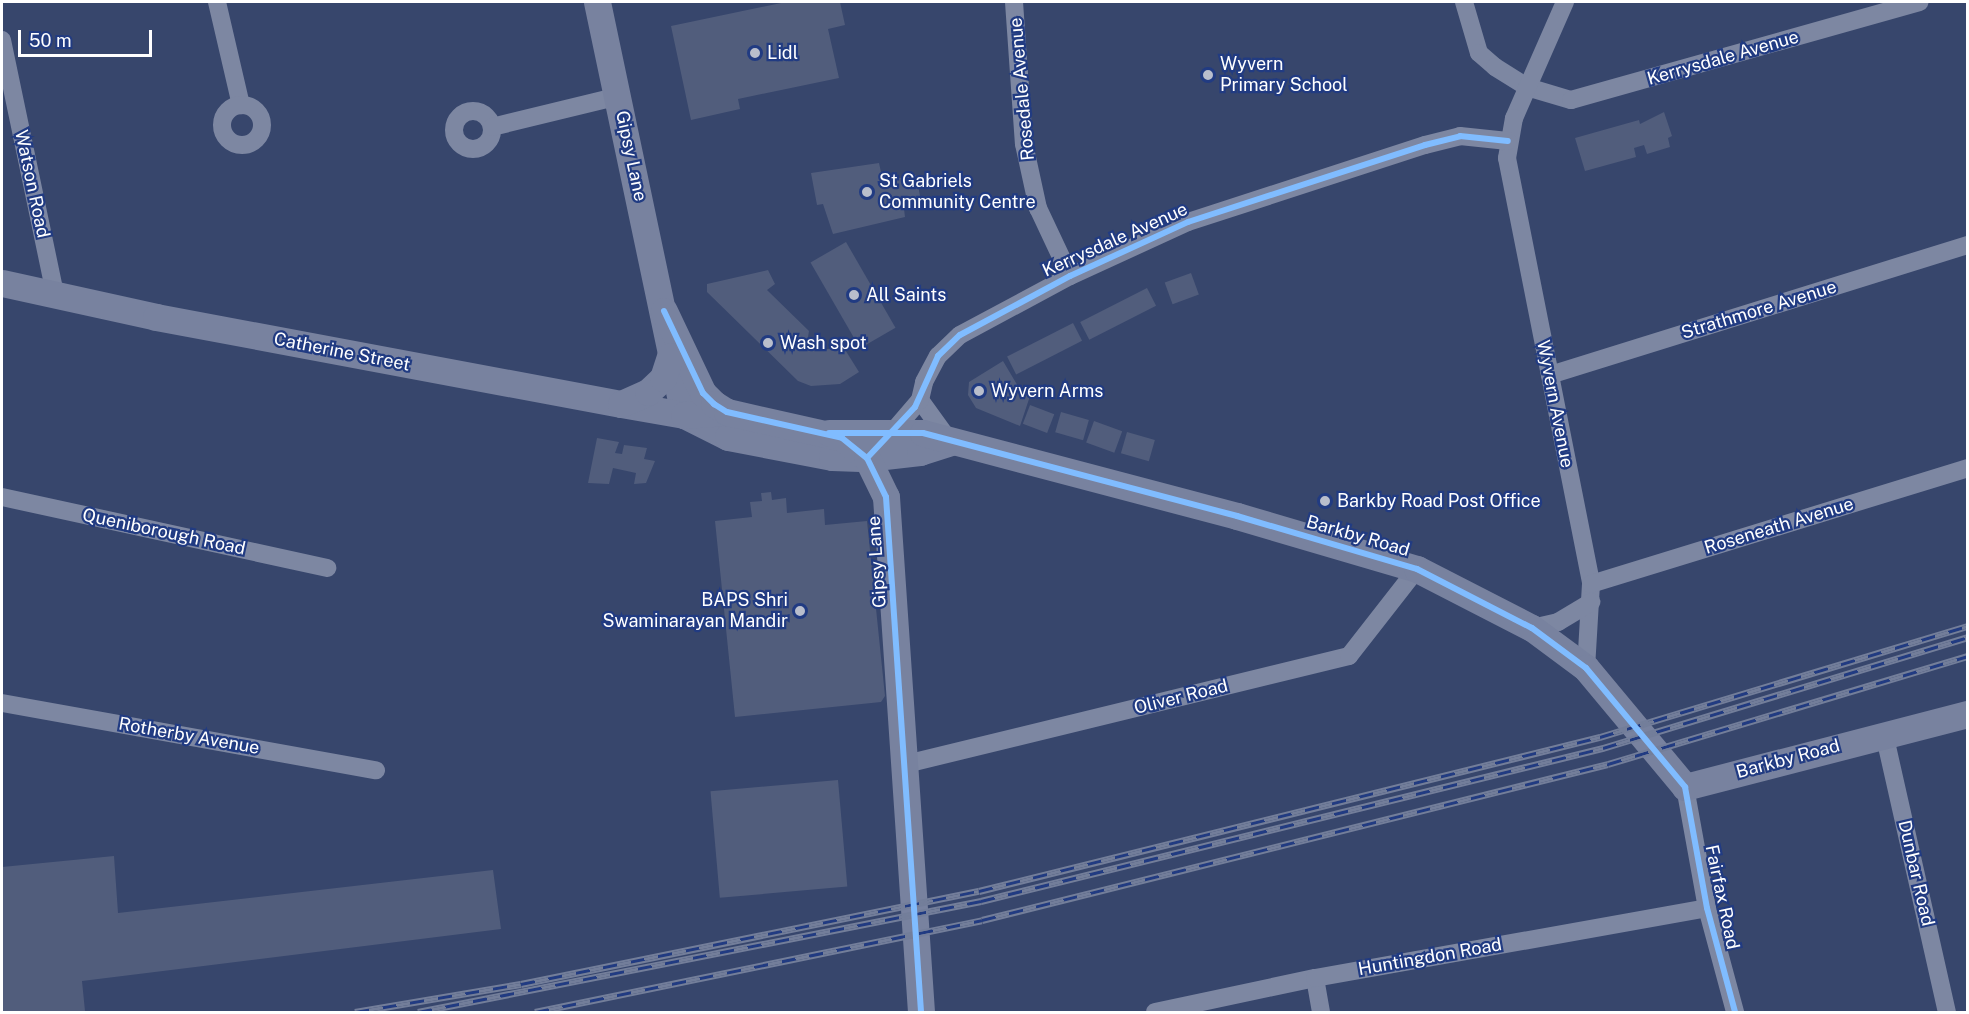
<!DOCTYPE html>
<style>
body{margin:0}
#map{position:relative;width:1969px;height:1014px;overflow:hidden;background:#37466c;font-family:"Public Sans",sans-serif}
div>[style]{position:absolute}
.building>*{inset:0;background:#515d7c;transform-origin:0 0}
.street>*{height:18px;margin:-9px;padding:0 9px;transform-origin:9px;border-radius:9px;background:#7d87a2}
.street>.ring{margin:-9px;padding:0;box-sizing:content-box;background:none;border:18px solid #7d87a2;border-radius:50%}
.secondary>*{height:27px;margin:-13.5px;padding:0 13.5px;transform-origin:13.5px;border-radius:13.5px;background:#78829f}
.rail>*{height:7px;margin-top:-3.5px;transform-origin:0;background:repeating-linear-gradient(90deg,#213b82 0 14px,#737e9a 0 28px);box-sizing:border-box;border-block:2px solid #737e9a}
.cycleway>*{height:6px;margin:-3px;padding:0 3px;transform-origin:3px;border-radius:3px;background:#80bcff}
.dots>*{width:16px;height:16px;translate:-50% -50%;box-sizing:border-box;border:3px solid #213b82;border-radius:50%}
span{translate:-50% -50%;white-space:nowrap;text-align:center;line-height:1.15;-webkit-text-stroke:4.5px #213b82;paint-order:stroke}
.poi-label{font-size:18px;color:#fff}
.left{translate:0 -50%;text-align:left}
.right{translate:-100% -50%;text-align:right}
.street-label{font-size:18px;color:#fff}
.frame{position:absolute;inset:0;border:3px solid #fff;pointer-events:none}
.scale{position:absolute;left:18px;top:30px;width:134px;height:27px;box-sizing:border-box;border:3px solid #fff;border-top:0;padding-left:8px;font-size:18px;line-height:21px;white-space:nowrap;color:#fff;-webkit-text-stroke:4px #213b82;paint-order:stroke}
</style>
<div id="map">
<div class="building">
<i style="clip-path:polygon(786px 2px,840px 2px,845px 25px,828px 29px,839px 78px,738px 99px,740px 109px,691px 120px,671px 26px)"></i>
<i style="clip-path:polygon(1664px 112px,1672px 136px,1668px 138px,1670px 147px,1647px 154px,1644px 145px,1634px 148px,1636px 157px,1585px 171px,1575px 138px,1639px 120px,1640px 124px)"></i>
<i style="clip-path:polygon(879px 163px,883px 181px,916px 175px,922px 206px,904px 209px,905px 217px,833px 234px,823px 204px,817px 205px,811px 173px)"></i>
<i style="left:846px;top:242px;width:99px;height:41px;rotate:60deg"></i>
<i style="clip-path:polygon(768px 270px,775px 284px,767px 290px,809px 331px,807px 343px,813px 350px,844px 348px,859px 372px,840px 384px,811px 386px,798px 381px,707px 292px,707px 284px)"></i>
<i style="left:1191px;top:273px;width:23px;height:28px;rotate:70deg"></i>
<i style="left:1147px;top:288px;width:20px;height:75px;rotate:63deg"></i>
<i style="left:1073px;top:323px;width:20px;height:74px;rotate:63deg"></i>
<i style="clip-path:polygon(1003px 361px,1019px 388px,1033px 387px,1020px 426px,976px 408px,968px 395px,969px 382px)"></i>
<i style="left:1030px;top:405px;width:26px;height:20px;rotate:21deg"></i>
<i style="left:1061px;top:412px;width:29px;height:21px;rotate:16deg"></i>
<i style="left:1094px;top:421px;width:30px;height:23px;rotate:20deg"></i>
<i style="left:1127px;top:432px;width:29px;height:22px;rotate:16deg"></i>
<i style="clip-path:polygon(597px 438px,619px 442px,615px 453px,622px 454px,624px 445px,647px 448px,644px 459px,655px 461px,646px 483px,634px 484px,636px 473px,613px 468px,609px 484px,588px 483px)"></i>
<i style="clip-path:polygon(771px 492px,772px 500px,786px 498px,787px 513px,824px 509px,825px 525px,867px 521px,885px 696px,881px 702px,735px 717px,715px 521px,752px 517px,750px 502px,762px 501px,761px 493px)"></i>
<i style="left:838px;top:780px;width:107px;height:128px;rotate:85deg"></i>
<i style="clip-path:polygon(114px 856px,118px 913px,493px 870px,501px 929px,82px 981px,85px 1011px,2px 1012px,2px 867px)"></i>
</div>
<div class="street">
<i style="left:217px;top:2px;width:106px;rotate:76.9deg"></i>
<i style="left:1014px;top:2px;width:142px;rotate:86deg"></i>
<i style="left:1024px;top:144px;width:66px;rotate:77.7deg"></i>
<i style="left:1038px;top:208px;width:75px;rotate:64.8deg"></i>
<i style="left:1464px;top:2px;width:53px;rotate:73.6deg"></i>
<i style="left:1479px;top:53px;width:21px;rotate:41deg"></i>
<i style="left:1495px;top:67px;width:38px;rotate:32deg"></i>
<i style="left:1527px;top:87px;width:46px;rotate:16.5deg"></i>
<i style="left:1571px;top:100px;width:362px;rotate:-15.7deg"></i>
<i style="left:1565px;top:2px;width:127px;rotate:113.7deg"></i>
<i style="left:1514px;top:118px;width:41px;rotate:99.9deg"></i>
<i style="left:1507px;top:158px;width:434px;rotate:78.8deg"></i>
<i style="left:1591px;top:584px;width:84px;rotate:93.4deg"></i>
<i style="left:2px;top:40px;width:258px;rotate:78.2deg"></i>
<i class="ring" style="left:222px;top:105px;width:22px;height:22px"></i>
<i class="ring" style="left:454px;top:111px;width:20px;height:20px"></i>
<i style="left:492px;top:127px;width:131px;rotate:-13.7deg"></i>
<i style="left:1550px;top:375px;width:438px;rotate:-17.3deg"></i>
<i style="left:920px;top:400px;width:49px;rotate:54.1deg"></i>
<i style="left:889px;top:436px;width:48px;rotate:-49.3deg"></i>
<i style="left:920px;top:400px;width:18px;rotate:-77deg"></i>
<i style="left:924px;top:382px;width:30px;rotate:-62deg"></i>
<i style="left:938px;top:356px;width:30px;rotate:-44deg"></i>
<i style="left:960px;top:335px;width:125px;rotate:-28.2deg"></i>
<i style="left:1070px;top:276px;width:130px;rotate:-24.6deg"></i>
<i style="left:1188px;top:222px;width:249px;rotate:-18deg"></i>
<i style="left:1425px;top:145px;width:36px;rotate:-14deg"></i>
<i style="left:1460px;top:136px;width:48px;rotate:5.9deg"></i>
<i style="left:2px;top:497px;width:333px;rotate:12.3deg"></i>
<i style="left:1591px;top:584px;width:394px;rotate:-17.1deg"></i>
<i style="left:1532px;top:628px;width:27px;rotate:-13deg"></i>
<i style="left:1558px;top:622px;width:39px;rotate:-31deg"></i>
<i style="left:2px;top:703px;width:380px;rotate:10.2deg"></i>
<i style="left:1884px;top:733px;width:286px;rotate:77.3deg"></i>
<i style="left:906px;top:764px;width:456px;rotate:-13.7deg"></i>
<i style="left:1349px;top:656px;width:110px;rotate:-52deg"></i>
<i style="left:1685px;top:787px;width:123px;rotate:79.7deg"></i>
<i style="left:1707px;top:908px;width:108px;rotate:74.9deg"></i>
<i style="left:1315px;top:978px;width:35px;rotate:80deg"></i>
<i style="left:1155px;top:1012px;width:164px;rotate:-12deg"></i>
<i style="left:1315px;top:978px;width:398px;rotate:-10.1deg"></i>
</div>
<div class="secondary">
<i style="left:597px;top:2px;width:422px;rotate:78.1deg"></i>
<i style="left:684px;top:415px;width:49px;rotate:26.6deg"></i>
<i style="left:728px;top:437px;width:106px;rotate:10.9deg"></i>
<i style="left:832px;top:457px;width:35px;rotate:2deg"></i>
<i style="left:867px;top:458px;width:53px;rotate:-6.5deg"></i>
<i style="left:920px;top:452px;width:33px;rotate:-18deg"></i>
<i style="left:2px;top:283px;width:158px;rotate:12.4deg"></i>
<i style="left:156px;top:317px;width:473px;rotate:10.6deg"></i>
<i style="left:621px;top:404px;width:64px;rotate:9.9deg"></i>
<i style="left:684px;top:415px;width:43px;rotate:-4deg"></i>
<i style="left:664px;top:311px;width:91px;rotate:64.6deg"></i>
<i style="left:703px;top:393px;width:16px;rotate:45deg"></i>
<i style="left:714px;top:404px;width:15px;rotate:32deg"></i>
<i style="left:727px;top:412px;width:118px;rotate:12.7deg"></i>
<i style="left:842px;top:438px;width:32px;rotate:39deg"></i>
<i style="left:867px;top:458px;width:43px;rotate:64deg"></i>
<i style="left:886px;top:497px;width:516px;rotate:86.11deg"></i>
<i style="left:621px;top:404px;width:30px;rotate:-24deg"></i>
<i style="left:648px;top:392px;width:21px;rotate:-43deg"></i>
<i style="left:663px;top:378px;width:23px;rotate:-72deg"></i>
<i style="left:829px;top:433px;width:94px"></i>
<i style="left:923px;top:433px;width:325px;rotate:14.8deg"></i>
<i style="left:1237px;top:516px;width:188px;rotate:16.4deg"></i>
<i style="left:1417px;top:569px;width:129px;rotate:27.2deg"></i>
<i style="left:1532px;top:628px;width:67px;rotate:36.5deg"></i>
<i style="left:1586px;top:668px;width:155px;rotate:50.2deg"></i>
<i style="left:1685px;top:787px;width:292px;rotate:-14.5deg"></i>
</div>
<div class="rail">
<i style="left:355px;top:1012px;width:168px;rotate:-9.6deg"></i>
<i style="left:521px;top:984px;width:467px;rotate:-11.5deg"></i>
<i style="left:979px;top:891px;width:640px;rotate:-13.93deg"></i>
<i style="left:1600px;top:737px;width:384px;rotate:-16.8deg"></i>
<i style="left:418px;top:1012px;width:574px;rotate:-11.15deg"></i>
<i style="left:981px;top:901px;width:641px;rotate:-13.82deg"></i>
<i style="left:1603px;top:748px;width:382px;rotate:-16.9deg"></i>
<i style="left:535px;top:1012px;width:456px;rotate:-11.6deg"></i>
<i style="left:982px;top:920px;width:645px;rotate:-13.99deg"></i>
<i style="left:1608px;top:764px;width:376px;rotate:-16.7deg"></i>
</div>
<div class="cycleway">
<i style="left:664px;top:311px;width:91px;rotate:64.6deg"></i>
<i style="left:703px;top:393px;width:16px;rotate:45deg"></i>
<i style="left:714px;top:404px;width:15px;rotate:32deg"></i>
<i style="left:727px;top:412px;width:118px;rotate:12.7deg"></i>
<i style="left:842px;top:438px;width:32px;rotate:39deg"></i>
<i style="left:867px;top:458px;width:43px;rotate:64deg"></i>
<i style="left:886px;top:497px;width:516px;rotate:86.11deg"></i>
<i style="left:829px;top:433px;width:94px"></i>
<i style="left:923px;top:433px;width:325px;rotate:14.8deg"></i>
<i style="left:1237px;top:516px;width:188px;rotate:16.4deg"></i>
<i style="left:1417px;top:569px;width:129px;rotate:27.2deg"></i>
<i style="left:1532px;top:628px;width:67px;rotate:36.5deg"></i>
<i style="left:1586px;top:668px;width:155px;rotate:50.2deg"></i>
<i style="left:1685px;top:787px;width:123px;rotate:79.7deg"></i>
<i style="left:1707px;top:908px;width:108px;rotate:74.9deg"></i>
<i style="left:867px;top:458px;width:70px;rotate:-46.7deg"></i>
<i style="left:915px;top:407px;width:56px;rotate:-65.7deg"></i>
<i style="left:938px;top:356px;width:30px;rotate:-44deg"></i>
<i style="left:960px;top:335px;width:125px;rotate:-28.2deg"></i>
<i style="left:1070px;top:276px;width:130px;rotate:-24.6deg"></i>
<i style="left:1188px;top:222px;width:249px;rotate:-18deg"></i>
<i style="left:1425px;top:145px;width:36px;rotate:-14deg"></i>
<i style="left:1460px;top:136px;width:48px;rotate:5.9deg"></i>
</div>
<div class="dots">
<i style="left:755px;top:53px;background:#b9becc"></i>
<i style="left:1208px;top:75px;background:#b9becc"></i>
<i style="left:867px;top:192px;background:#b9becc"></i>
<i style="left:854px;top:295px;background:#b9becc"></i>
<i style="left:768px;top:343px;background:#b9becc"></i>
<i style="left:979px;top:391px;background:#b9becc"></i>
<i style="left:1325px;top:501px;background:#b9becc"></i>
<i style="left:800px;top:611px;background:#b9becc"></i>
</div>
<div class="poi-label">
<span class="left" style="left:767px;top:53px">Lidl</span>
<span class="left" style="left:1220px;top:75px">Wyvern<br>Primary School</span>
<span class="left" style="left:879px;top:192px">St Gabriels<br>Community Centre</span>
<span class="left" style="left:866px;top:295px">All Saints</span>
<span class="left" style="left:780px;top:343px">Wash spot</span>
<span class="left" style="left:991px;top:391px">Wyvern Arms</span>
<span class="left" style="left:1337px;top:501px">Barkby Road Post Office</span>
<span class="right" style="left:788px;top:611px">BAPS Shri<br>Swaminarayan Mandir</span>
</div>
<div class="street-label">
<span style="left:1723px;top:58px;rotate:-16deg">Kerrysdale Avenue</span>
<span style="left:1022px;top:89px;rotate:-95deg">Rosedale Avenue</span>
<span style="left:631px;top:156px;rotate:78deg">Gipsy Lane</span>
<span style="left:32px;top:184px;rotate:78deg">Watson Road</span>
<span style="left:1115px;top:240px;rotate:-24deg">Kerrysdale Avenue</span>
<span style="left:1759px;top:310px;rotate:-17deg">Strathmore Avenue</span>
<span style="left:342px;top:352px;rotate:11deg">Catherine Street</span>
<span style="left:1555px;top:404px;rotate:79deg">Wyvern Avenue</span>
<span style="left:1779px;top:526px;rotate:-17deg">Roseneath Avenue</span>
<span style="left:164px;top:532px;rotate:12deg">Queniborough Road</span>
<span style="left:1358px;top:536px;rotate:16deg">Barkby Road</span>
<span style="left:877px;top:562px;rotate:-94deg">Gipsy Lane</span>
<span style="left:1181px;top:697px;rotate:-14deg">Oliver Road</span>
<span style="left:189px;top:736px;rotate:10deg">Rotherby Avenue</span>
<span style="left:1788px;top:759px;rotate:-15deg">Barkby Road</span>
<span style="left:1916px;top:873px;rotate:77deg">Dunbar Road</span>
<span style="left:1722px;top:897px;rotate:78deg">Fairfax Road</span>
<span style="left:1430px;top:957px;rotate:-10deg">Huntingdon Road</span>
</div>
<div class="frame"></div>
<div class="scale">50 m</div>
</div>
